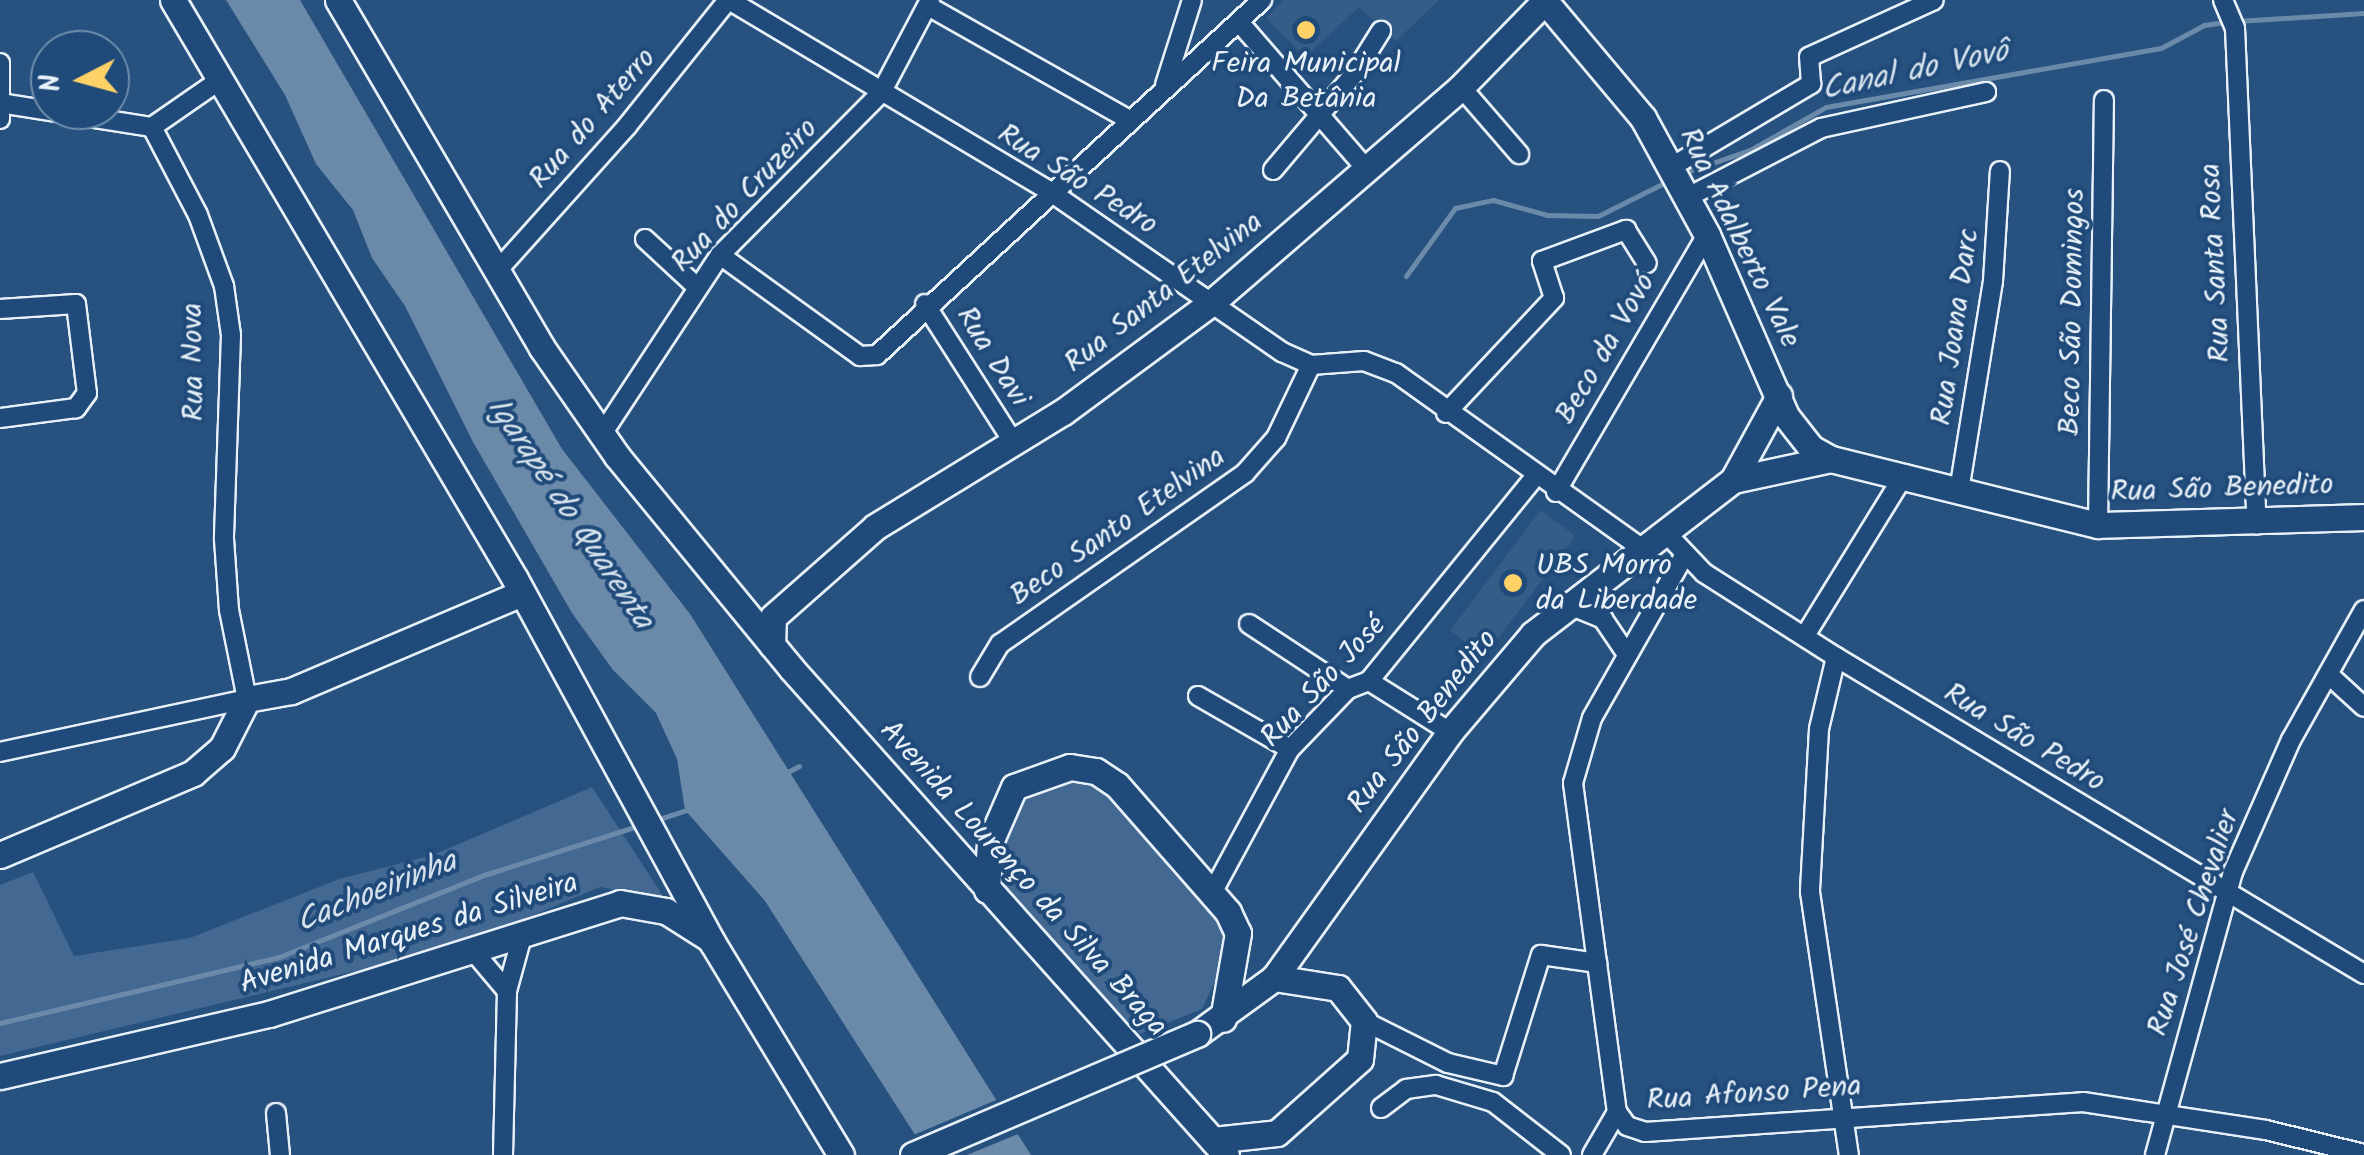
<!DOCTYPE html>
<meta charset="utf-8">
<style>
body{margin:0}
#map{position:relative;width:2364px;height:1155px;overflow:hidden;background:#27517f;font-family:Kalam,sans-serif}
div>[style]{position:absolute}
.built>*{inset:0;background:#355d88;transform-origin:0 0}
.green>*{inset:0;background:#436891}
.water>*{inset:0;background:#6b8aaa}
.pier>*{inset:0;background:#27517f}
.stream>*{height:5px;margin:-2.5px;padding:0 2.5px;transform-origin:2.5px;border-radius:2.5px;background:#6b8aaa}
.roads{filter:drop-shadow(2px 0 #e8f1f8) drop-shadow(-2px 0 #e8f1f8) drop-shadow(0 2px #e8f1f8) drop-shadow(0 -2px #e8f1f8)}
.street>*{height:18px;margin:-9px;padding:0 9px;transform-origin:9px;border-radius:9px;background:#1f4a7a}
.secondary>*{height:25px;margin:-12.5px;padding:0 12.5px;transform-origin:12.5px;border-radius:12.5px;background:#1f4a7a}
.bridges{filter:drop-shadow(2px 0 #e8f1f8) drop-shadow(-2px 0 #e8f1f8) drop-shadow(0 2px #e8f1f8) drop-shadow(0 -2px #e8f1f8)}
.secondary-bridge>*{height:25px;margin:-12.5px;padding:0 12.5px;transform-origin:12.5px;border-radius:12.5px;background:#1f4a7a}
.dots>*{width:28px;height:28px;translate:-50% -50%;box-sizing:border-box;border:5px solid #1f4a7a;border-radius:50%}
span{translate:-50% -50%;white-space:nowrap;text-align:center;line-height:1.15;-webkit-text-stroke:8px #1f4a7a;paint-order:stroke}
.poi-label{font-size:30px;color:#e8f1f8}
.left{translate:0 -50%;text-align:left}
.street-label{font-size:30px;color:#e8f1f8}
.water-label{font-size:32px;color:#d5e2ec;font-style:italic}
.north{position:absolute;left:30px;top:30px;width:100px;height:100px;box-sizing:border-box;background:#1f4a7a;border:2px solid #6f8dac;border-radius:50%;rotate:264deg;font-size:28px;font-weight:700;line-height:40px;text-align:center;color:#e8f1f8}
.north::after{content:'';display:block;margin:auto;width:35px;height:45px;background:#ffd166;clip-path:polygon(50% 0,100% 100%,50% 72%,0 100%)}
</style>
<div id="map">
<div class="built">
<i style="clip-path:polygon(1284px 0,1439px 0,1396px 41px,1359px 7px,1305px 57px,1266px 18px)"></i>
<i style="left:1541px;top:510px;width:43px;height:151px;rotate:37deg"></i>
</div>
<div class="green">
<i style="clip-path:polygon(1058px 774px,1100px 782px,1229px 922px,1229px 952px,1202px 1009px,1140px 1034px,1001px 901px,1002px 827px,1025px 787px)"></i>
<i style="clip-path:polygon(592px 787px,665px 899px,600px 887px,460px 946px,0 1056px,0 885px,33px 872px,74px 956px,190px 938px,339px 879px,433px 855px)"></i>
</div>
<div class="water">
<i style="clip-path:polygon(226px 0,300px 0,562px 449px,690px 614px,1031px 1155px,928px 1155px,765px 901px,685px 810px,677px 759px,656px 713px,613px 670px,572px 613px,473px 442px,405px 306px,372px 258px,353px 210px,316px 164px,285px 95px)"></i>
</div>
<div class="pier">
<i style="clip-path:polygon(1001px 1098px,1023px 1132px,967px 1155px,922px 1155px,911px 1136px)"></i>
</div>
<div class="stream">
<i style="left:2237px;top:21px;width:127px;rotate:-3.6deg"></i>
<i style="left:1684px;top:173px;width:70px;rotate:-19.2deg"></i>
<i style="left:1750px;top:150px;width:87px;rotate:-29.5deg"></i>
<i style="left:1826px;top:107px;width:340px;rotate:-10deg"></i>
<i style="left:2161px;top:48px;width:49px;rotate:-28.1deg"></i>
<i style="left:2204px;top:25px;width:22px;rotate:-8deg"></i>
<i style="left:1406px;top:276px;width:84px;rotate:-54.2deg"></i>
<i style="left:1455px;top:208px;width:39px;rotate:-12deg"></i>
<i style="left:1493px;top:200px;width:56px;rotate:15.5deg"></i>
<i style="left:1547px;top:215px;width:51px;rotate:1.1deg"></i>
<i style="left:1598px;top:216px;width:80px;rotate:-26.6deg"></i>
<i style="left:784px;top:774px;width:17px;rotate:-28deg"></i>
<i style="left:653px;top:821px;width:39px;rotate:-18deg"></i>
<i style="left:0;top:1023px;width:287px;rotate:-13.3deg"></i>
<i style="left:279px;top:957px;width:221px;rotate:-21.8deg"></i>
<i style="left:484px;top:875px;width:162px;rotate:-17.7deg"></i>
</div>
<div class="roads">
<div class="street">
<i style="left:729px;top:0;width:371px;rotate:30.8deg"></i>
<i style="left:1048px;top:190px;width:285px;rotate:34.7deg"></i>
<i style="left:1282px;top:352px;width:32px;rotate:24deg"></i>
<i style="left:1311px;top:365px;width:53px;rotate:-4.3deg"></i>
<i style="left:1364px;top:361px;width:34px;rotate:21deg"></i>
<i style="left:1396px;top:373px;width:305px;rotate:35.5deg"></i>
<i style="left:2223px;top:0;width:30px;rotate:67deg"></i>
<i style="left:2235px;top:28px;width:497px;rotate:87.5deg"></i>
<i style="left:928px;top:6px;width:230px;rotate:29.5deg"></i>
<i style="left:1239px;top:22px;width:197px;rotate:49.1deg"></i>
<i style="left:0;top:63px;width:56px;rotate:90deg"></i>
<i style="left:1165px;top:85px;width:89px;rotate:-72.4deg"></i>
<i style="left:1461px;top:87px;width:89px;rotate:49.1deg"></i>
<i style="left:0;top:103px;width:154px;rotate:9deg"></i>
<i style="left:152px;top:127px;width:99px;rotate:62.4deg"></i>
<i style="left:198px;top:215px;width:76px;rotate:69.9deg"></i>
<i style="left:224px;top:286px;width:49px;rotate:81.9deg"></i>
<i style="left:231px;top:335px;width:204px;rotate:92deg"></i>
<i style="left:224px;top:539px;width:71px;rotate:86deg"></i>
<i style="left:229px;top:610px;width:91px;rotate:78.6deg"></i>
<i style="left:247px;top:699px;width:253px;rotate:167.9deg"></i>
<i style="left:152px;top:127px;width:83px;rotate:-34.7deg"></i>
<i style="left:1673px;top:166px;width:161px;rotate:-30.7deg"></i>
<i style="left:1811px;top:84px;width:27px;rotate:-94deg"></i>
<i style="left:1809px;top:57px;width:137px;rotate:-24.5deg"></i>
<i style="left:1273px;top:170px;width:126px;rotate:-49.8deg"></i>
<i style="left:1354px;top:74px;width:51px;rotate:-57.9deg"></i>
<i style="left:1688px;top:197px;width:150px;rotate:-27.4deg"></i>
<i style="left:1821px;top:128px;width:169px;rotate:-12.3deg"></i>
<i style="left:645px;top:239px;width:69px;rotate:42.7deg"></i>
<i style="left:720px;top:255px;width:173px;rotate:35.8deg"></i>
<i style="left:860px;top:356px;width:17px;rotate:-3deg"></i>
<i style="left:877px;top:355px;width:524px;rotate:-42.68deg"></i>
<i style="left:497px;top:271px;width:195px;rotate:-48.1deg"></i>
<i style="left:627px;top:126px;width:161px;rotate:-51.3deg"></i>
<i style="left:925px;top:304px;width:161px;rotate:57.4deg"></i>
<i style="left:0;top:309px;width:76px;rotate:-3.8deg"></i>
<i style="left:76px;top:304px;width:90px;rotate:83deg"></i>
<i style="left:87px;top:393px;width:19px;rotate:126deg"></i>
<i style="left:76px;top:408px;width:77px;rotate:172.5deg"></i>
<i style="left:1446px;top:413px;width:158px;rotate:-46.8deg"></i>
<i style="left:1554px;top:298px;width:39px;rotate:-108deg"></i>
<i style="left:1542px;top:261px;width:90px;rotate:-20.3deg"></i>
<i style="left:1626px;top:230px;width:39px;rotate:58deg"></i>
<i style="left:602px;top:434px;width:214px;rotate:-56.6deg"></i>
<i style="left:720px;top:255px;width:228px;rotate:-45.2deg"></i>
<i style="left:881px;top:93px;width:105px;rotate:-62.2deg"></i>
<i style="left:1959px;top:491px;width:213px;rotate:-80.8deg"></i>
<i style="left:1993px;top:281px;width:110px;rotate:-86.4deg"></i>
<i style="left:1556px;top:492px;width:298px;rotate:-59.6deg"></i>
<i style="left:2098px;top:525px;width:425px;rotate:-89.2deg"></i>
<i style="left:1667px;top:534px;width:54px;rotate:46.5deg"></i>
<i style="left:1704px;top:573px;width:156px;rotate:32.5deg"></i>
<i style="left:1836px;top:657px;width:616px;rotate:30.98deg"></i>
<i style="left:1684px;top:556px;width:186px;rotate:119.6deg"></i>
<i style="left:1592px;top:718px;width:68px;rotate:106.3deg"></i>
<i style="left:1573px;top:783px;width:332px;rotate:82.4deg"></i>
<i style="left:1617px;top:1112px;width:17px;rotate:54deg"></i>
<i style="left:1627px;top:1126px;width:19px;rotate:18deg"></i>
<i style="left:1645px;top:1132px;width:439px;rotate:-3.9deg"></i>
<i style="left:2083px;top:1102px;width:185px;rotate:8.7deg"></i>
<i style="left:2266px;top:1130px;width:101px;rotate:13.8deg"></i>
<i style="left:1569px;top:605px;width:37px;rotate:22deg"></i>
<i style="left:1603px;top:619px;width:41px;rotate:55.9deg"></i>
<i style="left:1249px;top:624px;width:118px;rotate:33.3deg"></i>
<i style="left:1806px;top:634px;width:188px;rotate:-58.3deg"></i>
<i style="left:1836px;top:657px;width:74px;rotate:103.3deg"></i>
<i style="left:1819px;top:729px;width:163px;rotate:93.2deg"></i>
<i style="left:1810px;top:892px;width:266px;rotate:81.6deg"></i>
<i style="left:2329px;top:675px;width:47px;rotate:42.4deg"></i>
<i style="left:980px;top:677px;width:39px;rotate:-59deg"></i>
<i style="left:1000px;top:644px;width:299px;rotate:-34.9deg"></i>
<i style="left:1245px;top:473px;width:47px;rotate:-48.5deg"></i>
<i style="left:1276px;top:438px;width:81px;rotate:-64.4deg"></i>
<i style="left:1369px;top:681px;width:96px;rotate:32.2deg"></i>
<i style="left:1198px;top:696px;width:106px;rotate:29.9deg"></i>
<i style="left:1212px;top:893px;width:164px;rotate:-61.6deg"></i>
<i style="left:1290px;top:749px;width:83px;rotate:-46deg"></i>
<i style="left:1348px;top:689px;width:22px;rotate:-21deg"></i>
<i style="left:1369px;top:681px;width:263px;rotate:-50.9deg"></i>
<i style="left:474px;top:952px;width:51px;rotate:49.8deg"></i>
<i style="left:1364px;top:1021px;width:94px;rotate:26.6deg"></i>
<i style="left:1448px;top:1063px;width:57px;rotate:13.3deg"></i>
<i style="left:1503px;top:1076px;width:127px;rotate:-72.6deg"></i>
<i style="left:1541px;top:955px;width:57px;rotate:8.1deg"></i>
<i style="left:1381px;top:1108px;width:31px;rotate:-37deg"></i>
<i style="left:1406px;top:1089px;width:30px;rotate:-8deg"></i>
<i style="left:1436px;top:1085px;width:59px;rotate:16.6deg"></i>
<i style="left:1493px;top:1102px;width:86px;rotate:37.9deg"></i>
<i style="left:276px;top:1113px;width:42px;rotate:84.6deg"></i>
<i style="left:503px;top:1155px;width:164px;rotate:-88.6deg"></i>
<i style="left:507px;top:991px;width:57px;rotate:-74.7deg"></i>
<i style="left:1592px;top:1155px;width:50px;rotate:-59.8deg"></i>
<i style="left:2155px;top:1155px;width:294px;rotate:-74.6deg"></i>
<i style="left:2233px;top:872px;width:144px;rotate:-66.3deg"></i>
<i style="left:2291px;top:740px;width:149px;rotate:-60.7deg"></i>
</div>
<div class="secondary">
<i style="left:173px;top:0;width:672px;rotate:59.43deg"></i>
<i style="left:515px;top:579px;width:413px;rotate:61.5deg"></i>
<i style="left:712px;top:942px;width:249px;rotate:58.8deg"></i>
<i style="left:338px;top:0;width:403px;rotate:59.6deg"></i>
<i style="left:542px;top:348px;width:131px;rotate:55.2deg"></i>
<i style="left:617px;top:456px;width:274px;rotate:50.6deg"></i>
<i style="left:791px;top:668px;width:653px;rotate:48.23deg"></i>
<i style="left:1544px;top:0;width:154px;rotate:50deg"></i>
<i style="left:1643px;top:118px;width:133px;rotate:61.3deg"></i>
<i style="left:1707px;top:235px;width:197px;rotate:66.4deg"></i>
<i style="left:1786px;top:416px;width:41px;rotate:52deg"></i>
<i style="left:1811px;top:448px;width:23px;rotate:29deg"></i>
<i style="left:1733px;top:480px;width:100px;rotate:-12.1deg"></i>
<i style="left:1831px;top:459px;width:275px;rotate:13.9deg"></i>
<i style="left:2098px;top:525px;width:266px;rotate:-1.7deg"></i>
<i style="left:772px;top:645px;width:28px;rotate:-88deg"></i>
<i style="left:773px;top:617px;width:136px;rotate:-41.4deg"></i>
<i style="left:875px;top:527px;width:220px;rotate:-31.5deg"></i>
<i style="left:1063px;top:412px;width:184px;rotate:-36.4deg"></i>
<i style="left:1211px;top:303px;width:330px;rotate:-40.8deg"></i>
<i style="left:1461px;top:87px;width:120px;rotate:-45.7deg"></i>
<i style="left:0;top:855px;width:210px;rotate:-23deg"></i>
<i style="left:193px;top:773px;width:38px;rotate:-41deg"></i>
<i style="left:222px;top:748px;width:55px;rotate:-63deg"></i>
<i style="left:247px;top:699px;width:45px;rotate:-10.3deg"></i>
<i style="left:291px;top:691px;width:251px;rotate:-23deg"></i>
<i style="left:987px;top:890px;width:48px;rotate:-86.4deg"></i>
<i style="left:990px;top:842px;width:60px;rotate:-66.4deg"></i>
<i style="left:1014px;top:787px;width:59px;rotate:-19.7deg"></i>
<i style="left:1070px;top:767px;width:26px;rotate:9deg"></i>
<i style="left:1096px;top:771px;width:25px;rotate:34deg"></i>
<i style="left:1117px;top:785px;width:169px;rotate:48.8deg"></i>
<i style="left:1228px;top:912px;width:23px;rotate:65deg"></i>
<i style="left:1238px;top:933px;width:87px;rotate:99.9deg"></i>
<i style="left:1197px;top:1034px;width:95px;rotate:-36deg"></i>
<i style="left:1274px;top:978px;width:302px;rotate:-54.4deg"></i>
<i style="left:1450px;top:732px;width:128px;rotate:-49.7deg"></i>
<i style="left:1533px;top:634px;width:252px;rotate:-37.6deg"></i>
<i style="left:1733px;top:480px;width:96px;rotate:-61.3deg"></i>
<i style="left:0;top:1076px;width:276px;rotate:-13deg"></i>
<i style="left:269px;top:1014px;width:368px;rotate:-17.5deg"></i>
<i style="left:620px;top:903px;width:47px;rotate:9.9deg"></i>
<i style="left:666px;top:911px;width:49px;rotate:32.4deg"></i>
<i style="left:1213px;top:1140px;width:64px;rotate:-6.2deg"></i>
<i style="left:1277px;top:1133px;width:111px;rotate:-41.7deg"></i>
<i style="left:1360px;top:1059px;width:38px;rotate:-84deg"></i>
<i style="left:1364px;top:1021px;width:42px;rotate:-128.2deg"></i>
<i style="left:1338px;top:988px;width:65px;rotate:-171.1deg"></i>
</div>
</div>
<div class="bridges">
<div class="secondary-bridge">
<i style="left:913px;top:1155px;width:309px;rotate:-23.1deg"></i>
</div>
</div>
<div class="dots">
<i style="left:1306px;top:30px;background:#ffd166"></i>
<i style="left:1513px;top:583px;background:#ffd166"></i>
</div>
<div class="poi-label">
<span style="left:1306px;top:81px">Feira Municipal<br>Da Betânia</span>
<span class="left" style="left:1536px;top:583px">UBS Morro<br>da Liberdade</span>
</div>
<div class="street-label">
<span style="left:593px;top:119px;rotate:-49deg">Rua do Aterro</span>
<span style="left:1077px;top:180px;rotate:32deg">Rua São Pedro</span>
<span style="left:745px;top:196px;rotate:-47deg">Rua do Cruzeiro</span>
<span style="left:1739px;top:238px;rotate:64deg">Rua Adalberto Vale</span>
<span style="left:2216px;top:263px;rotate:-93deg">Rua Santa Rosa</span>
<span style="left:1164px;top:293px;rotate:-38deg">Rua Santa Etelvina</span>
<span style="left:2073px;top:312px;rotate:-89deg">Beco São Domingos</span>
<span style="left:1956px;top:327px;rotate:-82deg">Rua Joana Darc</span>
<span style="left:1606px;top:349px;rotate:-60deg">Beco da Vovó</span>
<span style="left:992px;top:357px;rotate:58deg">Rua Davi</span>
<span style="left:194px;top:362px;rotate:-91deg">Rua Nova</span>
<span style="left:2222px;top:489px;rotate:-2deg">Rua São Benedito</span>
<span style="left:1118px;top:527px;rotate:-35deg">Beco Santo Etelvina</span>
<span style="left:1324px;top:682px;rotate:-47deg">Rua São José</span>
<span style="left:1423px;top:722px;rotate:-52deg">Rua São Benedito</span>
<span style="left:2024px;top:738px;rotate:31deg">Rua São Pedro</span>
<span style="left:1023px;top:879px;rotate:48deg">Avenida Lourenço da Silva Braga</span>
<span style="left:2194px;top:923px;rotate:-72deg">Rua José Chevalier</span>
<span style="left:409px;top:934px;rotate:-17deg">Avenida Marques da Silveira</span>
<span style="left:1754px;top:1094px;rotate:-4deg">Rua Afonso Pena</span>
</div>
<div class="water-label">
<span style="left:1915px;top:72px;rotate:-12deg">Canal do Vovô</span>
<span style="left:569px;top:514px;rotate:56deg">Igarapé do Quarenta</span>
<span style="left:377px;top:893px;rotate:-22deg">Cachoeirinha</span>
</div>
<div class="north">N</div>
</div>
